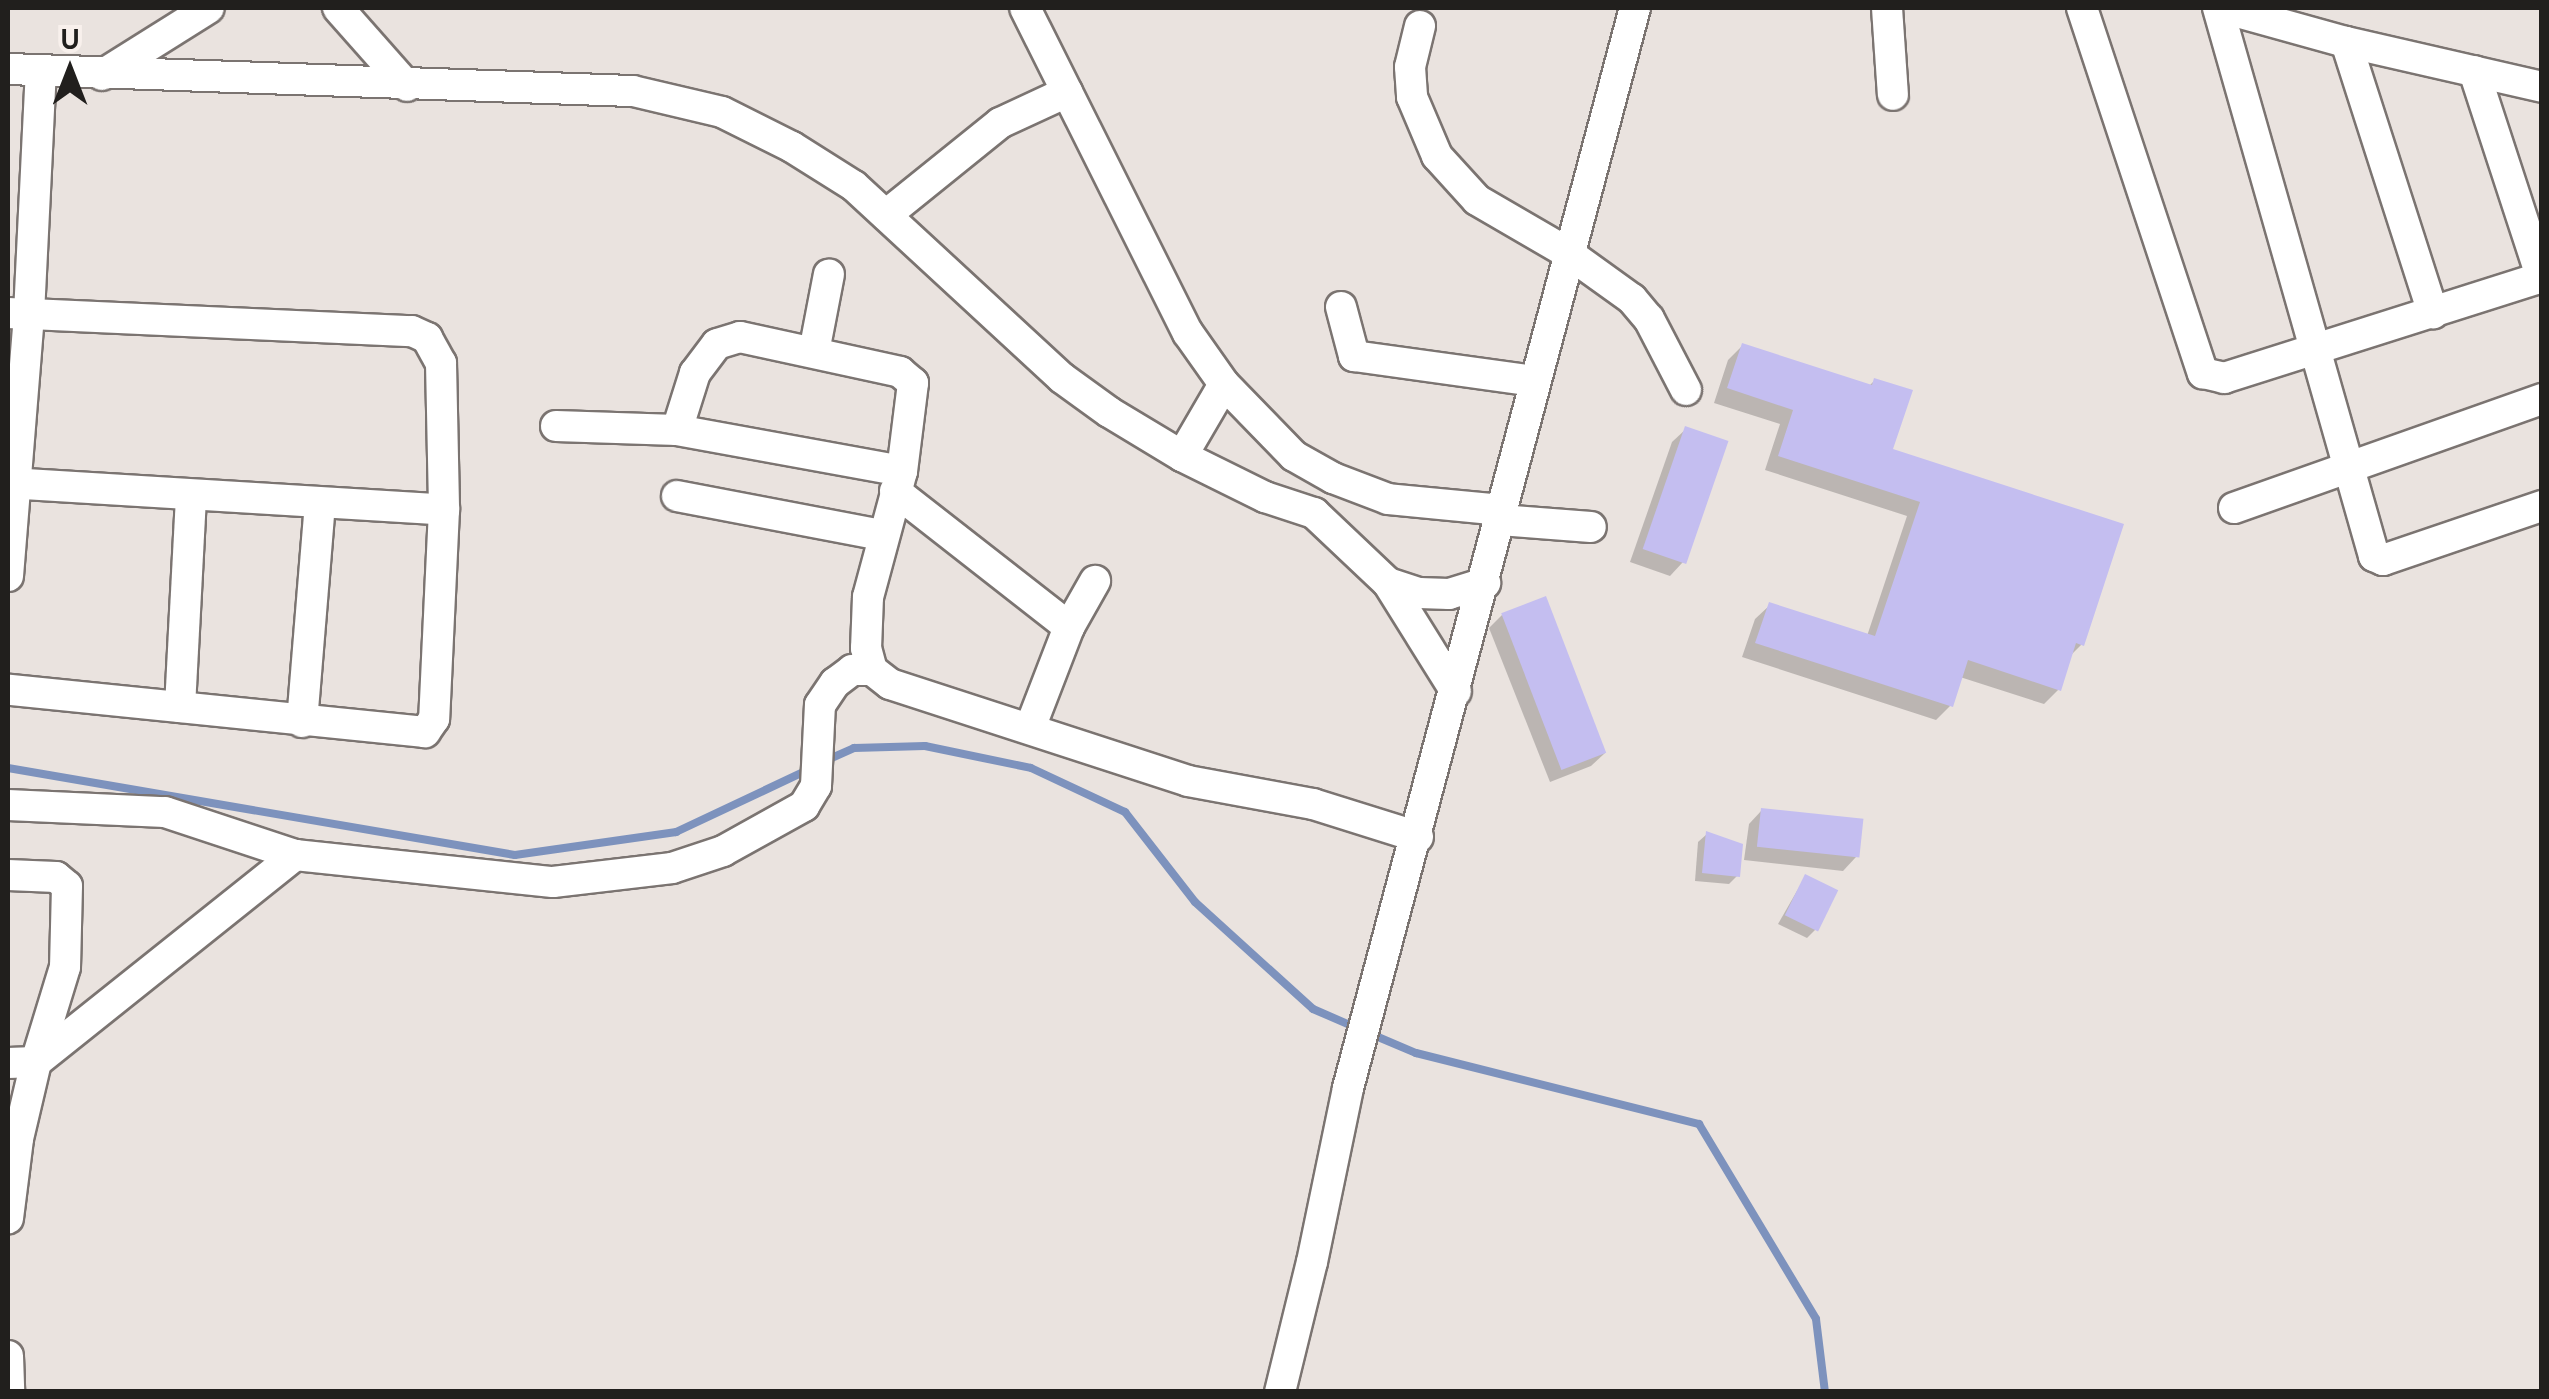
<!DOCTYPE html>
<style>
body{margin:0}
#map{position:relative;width:2549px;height:1399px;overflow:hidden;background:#eae3df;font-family:"DM Sans",sans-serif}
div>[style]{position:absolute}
.shadow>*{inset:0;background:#0003}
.stream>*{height:8px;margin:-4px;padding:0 4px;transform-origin:4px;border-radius:4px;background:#7d92bd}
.building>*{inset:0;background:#c4bef0;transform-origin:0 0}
.roads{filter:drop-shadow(2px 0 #7b7471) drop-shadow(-2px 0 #7b7471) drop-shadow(0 2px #7b7471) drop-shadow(0 -2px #7b7471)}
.minor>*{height:30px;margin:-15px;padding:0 15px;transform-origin:15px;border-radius:15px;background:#fff}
span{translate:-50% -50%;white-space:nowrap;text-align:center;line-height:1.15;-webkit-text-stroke:8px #f8f0ec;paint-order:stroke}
.frame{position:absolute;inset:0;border:10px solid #211f1d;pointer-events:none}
.north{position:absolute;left:20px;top:20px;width:100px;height:100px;-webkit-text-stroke:8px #f8f0ec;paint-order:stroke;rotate:0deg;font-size:28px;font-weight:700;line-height:40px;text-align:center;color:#211f1d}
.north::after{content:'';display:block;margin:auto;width:35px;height:45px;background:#211f1d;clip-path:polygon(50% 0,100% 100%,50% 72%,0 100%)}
</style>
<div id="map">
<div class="shadow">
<i style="clip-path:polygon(1742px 346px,1868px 387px,1875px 380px,1890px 450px,2082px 644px,2069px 657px,2059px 689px,2044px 704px,1960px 677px,1950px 706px,1936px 720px,1742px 657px,1755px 619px,1770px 605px,1867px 636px,1907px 516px,1765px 470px,1780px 424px,1714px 403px,1728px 360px)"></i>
<i style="clip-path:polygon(1686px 429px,1683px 562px,1670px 576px,1630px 562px,1672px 442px)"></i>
<i style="clip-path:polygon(1503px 614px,1605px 753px,1591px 766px,1550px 782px,1489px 628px)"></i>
<i style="clip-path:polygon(1762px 810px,1856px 857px,1843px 871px,1744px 860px,1749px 824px)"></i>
<i style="clip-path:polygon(1707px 834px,1737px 876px,1729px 884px,1695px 881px,1698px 842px)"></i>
<i style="clip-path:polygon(1805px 877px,1816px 929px,1807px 938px,1778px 924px)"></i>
</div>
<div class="stream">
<i style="left:827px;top:760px;width:30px;rotate:-24deg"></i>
<i style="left:854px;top:748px;width:71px;rotate:-1.6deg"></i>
<i style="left:925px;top:746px;width:108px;rotate:11.7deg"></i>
<i style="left:1031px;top:768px;width:104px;rotate:25.1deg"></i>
<i style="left:1125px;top:812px;width:114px;rotate:52.1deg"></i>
<i style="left:1195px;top:902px;width:159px;rotate:42.2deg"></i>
<i style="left:1313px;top:1009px;width:50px;rotate:23.5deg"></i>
<i style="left:8px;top:768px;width:514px;rotate:9.74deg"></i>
<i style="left:515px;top:855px;width:163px;rotate:-8.1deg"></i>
<i style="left:676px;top:832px;width:148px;rotate:-25.2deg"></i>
<i style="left:1371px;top:1034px;width:49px;rotate:22.9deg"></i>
<i style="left:1416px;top:1053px;width:292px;rotate:14.1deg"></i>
<i style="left:1699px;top:1124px;width:227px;rotate:59deg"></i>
<i style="left:1816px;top:1319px;width:74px;rotate:83deg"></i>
</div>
<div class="building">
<i style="clip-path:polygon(1742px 343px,1872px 385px,1874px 378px,1913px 390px,1893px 449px,2124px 524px,2084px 646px,2076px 643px,2061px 691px,1968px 660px,1953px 707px,1755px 643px,1769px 602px,1875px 636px,1920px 502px,1778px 456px,1793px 410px,1727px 388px)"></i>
<i style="left:1685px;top:426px;width:46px;height:130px;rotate:19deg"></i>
<i style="left:1546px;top:596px;width:168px;height:48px;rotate:69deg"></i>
<i style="left:1761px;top:808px;width:103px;height:39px;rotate:6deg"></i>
<i style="clip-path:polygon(1706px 831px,1743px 844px,1740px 877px,1702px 873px)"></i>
<i style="left:1805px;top:874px;width:37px;height:46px;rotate:26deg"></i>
</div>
<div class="roads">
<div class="minor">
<i style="left:338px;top:8px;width:104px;rotate:48.5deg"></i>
<i style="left:1025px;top:8px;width:364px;rotate:63.4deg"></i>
<i style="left:1188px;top:333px;width:62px;rotate:54.8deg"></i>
<i style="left:1224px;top:384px;width:100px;rotate:45.8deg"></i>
<i style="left:1294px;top:456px;width:45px;rotate:29.4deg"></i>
<i style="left:1333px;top:478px;width:59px;rotate:20.9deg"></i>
<i style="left:1388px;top:499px;width:115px;rotate:5.5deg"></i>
<i style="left:1887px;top:8px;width:87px;rotate:86.1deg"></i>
<i style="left:2082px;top:8px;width:385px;rotate:71.7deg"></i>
<i style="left:2203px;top:373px;width:22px;rotate:13deg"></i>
<i style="left:2224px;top:378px;width:334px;rotate:-17.6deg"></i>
<i style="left:2218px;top:8px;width:570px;rotate:74.11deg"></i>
<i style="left:2374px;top:556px;width:10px;rotate:24deg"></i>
<i style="left:2383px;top:560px;width:168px;rotate:-18.8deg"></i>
<i style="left:2223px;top:8px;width:128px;rotate:15.5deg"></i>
<i style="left:2346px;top:42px;width:201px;rotate:12.9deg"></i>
<i style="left:1420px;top:26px;width:42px;rotate:103.7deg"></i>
<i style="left:1410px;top:67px;width:30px;rotate:86deg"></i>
<i style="left:1412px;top:97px;width:64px;rotate:67deg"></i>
<i style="left:1437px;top:156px;width:59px;rotate:47.7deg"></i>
<i style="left:1477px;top:200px;width:105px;rotate:30.2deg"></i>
<i style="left:1568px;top:253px;width:79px;rotate:35.7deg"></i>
<i style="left:1632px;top:299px;width:26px;rotate:50deg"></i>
<i style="left:1649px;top:319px;width:80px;rotate:62.5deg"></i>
<i style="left:2346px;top:42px;width:285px;rotate:72.2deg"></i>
<i style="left:8px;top:69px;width:625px;rotate:2.02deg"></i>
<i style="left:633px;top:91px;width:91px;rotate:13.3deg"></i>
<i style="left:722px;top:112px;width:78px;rotate:26.6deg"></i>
<i style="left:792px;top:147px;width:73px;rotate:32.2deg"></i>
<i style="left:854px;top:186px;width:283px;rotate:42.7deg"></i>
<i style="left:1062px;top:378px;width:58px;rotate:35.9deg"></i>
<i style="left:1109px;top:412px;width:85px;rotate:31.1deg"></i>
<i style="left:1182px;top:456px;width:93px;rotate:26.3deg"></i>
<i style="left:1265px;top:497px;width:52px;rotate:18.1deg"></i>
<i style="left:1314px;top:513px;width:102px;rotate:43.4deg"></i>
<i style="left:1388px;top:583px;width:33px;rotate:18deg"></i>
<i style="left:1419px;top:593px;width:30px;rotate:2deg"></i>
<i style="left:1449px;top:594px;width:38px;rotate:-17deg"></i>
<i style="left:2474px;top:71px;width:219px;rotate:71.9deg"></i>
<i style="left:102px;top:75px;width:126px;rotate:-32.1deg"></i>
<i style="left:886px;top:215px;width:146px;rotate:-38.9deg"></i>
<i style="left:1000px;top:123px;width:74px;rotate:-24.8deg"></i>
<i style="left:1341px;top:307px;width:51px;rotate:75.1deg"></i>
<i style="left:1354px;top:356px;width:183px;rotate:7.9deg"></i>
<i style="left:8px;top:313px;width:404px;rotate:2.6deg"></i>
<i style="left:412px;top:331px;width:17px;rotate:25deg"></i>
<i style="left:427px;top:338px;width:29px;rotate:61deg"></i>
<i style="left:441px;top:363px;width:147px;rotate:88.8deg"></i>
<i style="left:444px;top:510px;width:209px;rotate:92.7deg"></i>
<i style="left:434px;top:719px;width:16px;rotate:125deg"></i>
<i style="left:425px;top:732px;width:419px;rotate:-174.2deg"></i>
<i style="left:814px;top:352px;width:79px;rotate:-79.1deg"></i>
<i style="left:556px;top:426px;width:121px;rotate:1.9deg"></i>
<i style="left:1182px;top:456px;width:83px;rotate:-59.7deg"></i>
<i style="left:902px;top:471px;width:229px;rotate:-169.7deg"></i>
<i style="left:677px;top:430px;width:60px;rotate:-72.5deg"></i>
<i style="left:695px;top:373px;width:36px;rotate:-53deg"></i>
<i style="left:717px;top:344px;width:24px;rotate:-17deg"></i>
<i style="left:740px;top:337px;width:164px;rotate:12.3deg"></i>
<i style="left:900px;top:372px;width:17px;rotate:40deg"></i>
<i style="left:913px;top:383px;width:89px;rotate:97.1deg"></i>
<i style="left:902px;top:471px;width:131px;rotate:105.1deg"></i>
<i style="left:868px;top:597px;width:51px;rotate:92.2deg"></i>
<i style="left:866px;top:648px;width:23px;rotate:75deg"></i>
<i style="left:872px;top:670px;width:23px;rotate:38deg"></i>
<i style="left:890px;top:684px;width:313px;rotate:18deg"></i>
<i style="left:1188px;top:781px;width:127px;rotate:10.4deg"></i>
<i style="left:1313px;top:804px;width:110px;rotate:17.4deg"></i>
<i style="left:8px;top:483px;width:437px;rotate:3.5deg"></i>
<i style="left:895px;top:491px;width:221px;rotate:38deg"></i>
<i style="left:1069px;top:627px;width:108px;rotate:111.1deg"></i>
<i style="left:677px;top:496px;width:209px;rotate:10.8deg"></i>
<i style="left:2234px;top:508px;width:327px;rotate:-19.5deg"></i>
<i style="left:1500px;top:520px;width:91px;rotate:4.4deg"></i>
<i style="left:8px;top:576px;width:263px;rotate:-85.4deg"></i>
<i style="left:29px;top:314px;width:243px;rotate:-87.2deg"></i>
<i style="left:1388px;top:583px;width:128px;rotate:58deg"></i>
<i style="left:1069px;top:627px;width:53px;rotate:-60.5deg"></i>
<i style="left:180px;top:707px;width:212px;rotate:-87deg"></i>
<i style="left:302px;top:722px;width:219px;rotate:-85.3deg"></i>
<i style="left:8px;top:805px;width:157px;rotate:2.6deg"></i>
<i style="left:165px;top:812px;width:137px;rotate:18.3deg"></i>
<i style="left:8px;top:875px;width:48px;rotate:2.4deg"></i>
<i style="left:56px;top:877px;width:14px;rotate:39deg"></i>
<i style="left:67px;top:886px;width:81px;rotate:91.4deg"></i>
<i style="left:65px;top:967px;width:99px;rotate:107deg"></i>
<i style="left:36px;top:1062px;width:332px;rotate:-38.6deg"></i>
<i style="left:295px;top:855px;width:259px;rotate:6deg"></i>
<i style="left:553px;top:882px;width:120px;rotate:-6.7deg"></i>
<i style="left:672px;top:868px;width:54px;rotate:-18.4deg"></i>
<i style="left:723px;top:851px;width:93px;rotate:-29.1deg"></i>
<i style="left:804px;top:806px;width:23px;rotate:-59deg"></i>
<i style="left:816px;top:786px;width:81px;rotate:-87.2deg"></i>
<i style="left:820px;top:705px;width:27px;rotate:-56deg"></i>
<i style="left:835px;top:683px;width:21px;rotate:-37deg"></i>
<i style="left:852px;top:670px;width:20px"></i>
<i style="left:8px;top:1063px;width:28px;rotate:-2deg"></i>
<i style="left:36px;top:1062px;width:79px;rotate:103.2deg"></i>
<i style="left:18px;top:1139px;width:80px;rotate:97.2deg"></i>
<i style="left:8px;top:1356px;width:36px;rotate:88deg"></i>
<i style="left:1280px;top:1392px;width:134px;rotate:-76.2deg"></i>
<i style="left:1312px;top:1262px;width:178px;rotate:-78.3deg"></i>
<i style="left:1348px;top:1088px;width:1117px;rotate:-75.12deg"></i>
</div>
</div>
<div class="frame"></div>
<div class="north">U</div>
</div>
